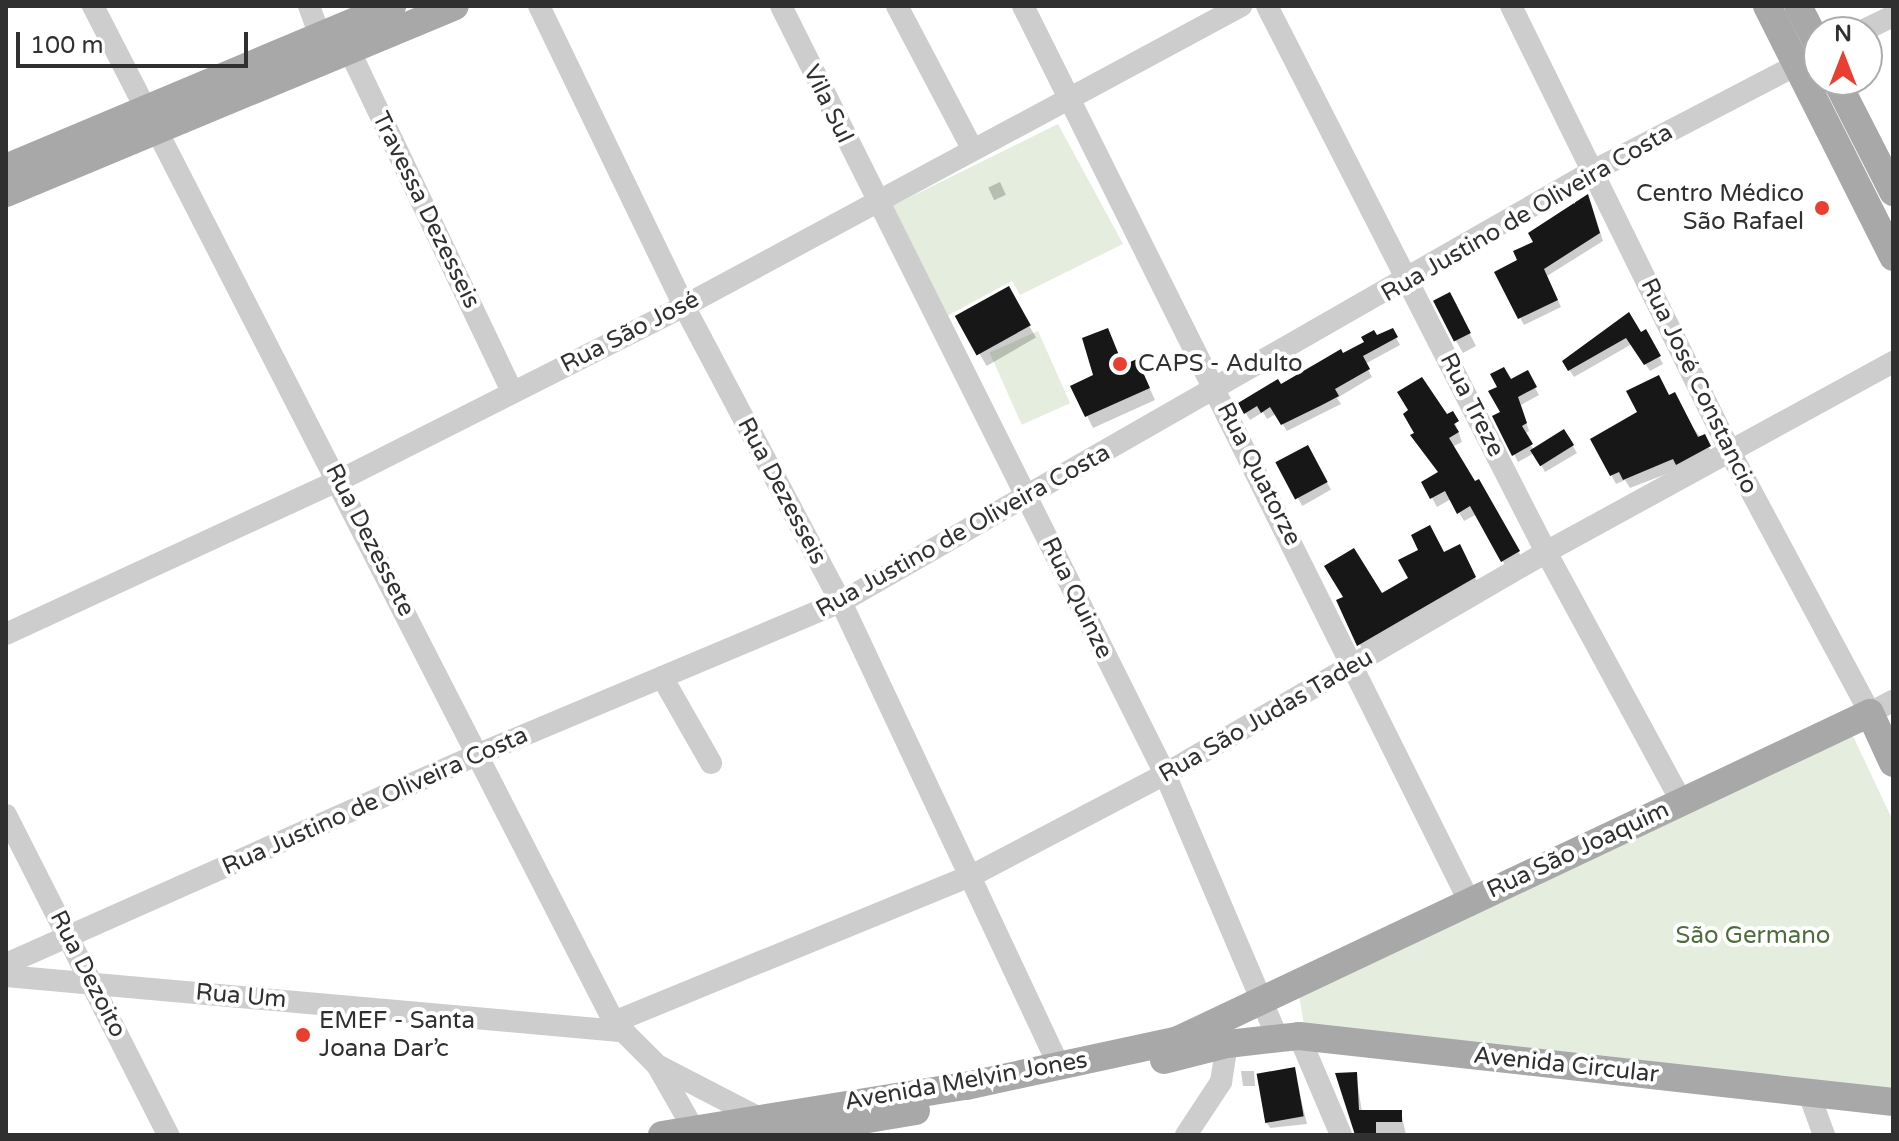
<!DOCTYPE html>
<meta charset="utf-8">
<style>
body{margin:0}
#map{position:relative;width:1899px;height:1141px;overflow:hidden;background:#fff;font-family:"Varela Round",sans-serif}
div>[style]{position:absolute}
.green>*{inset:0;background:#e4edde;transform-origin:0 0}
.shadow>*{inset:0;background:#0003;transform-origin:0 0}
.building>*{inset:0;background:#171717;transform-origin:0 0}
.minor>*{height:22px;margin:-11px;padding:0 11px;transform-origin:11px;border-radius:11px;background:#cdcdcd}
.major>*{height:28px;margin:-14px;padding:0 14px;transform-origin:14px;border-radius:14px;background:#a8a8a8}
.dots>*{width:22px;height:22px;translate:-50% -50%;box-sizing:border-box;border:4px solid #fff;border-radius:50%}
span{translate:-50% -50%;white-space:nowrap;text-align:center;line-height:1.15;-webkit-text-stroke:8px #fff;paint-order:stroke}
.street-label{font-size:24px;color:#303030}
.poi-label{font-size:24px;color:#303030}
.right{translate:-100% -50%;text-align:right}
.left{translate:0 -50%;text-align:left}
.park-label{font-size:24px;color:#4c6e3c}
.frame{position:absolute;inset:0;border:8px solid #303030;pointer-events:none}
.north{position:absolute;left:1803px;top:16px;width:80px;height:80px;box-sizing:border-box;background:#fff;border:2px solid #acacac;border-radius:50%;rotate:0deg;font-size:22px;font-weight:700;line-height:32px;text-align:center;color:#303030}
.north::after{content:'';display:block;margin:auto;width:28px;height:36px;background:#e93e30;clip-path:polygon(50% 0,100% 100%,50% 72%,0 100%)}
.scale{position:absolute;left:16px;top:32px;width:232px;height:36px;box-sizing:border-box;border:4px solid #303030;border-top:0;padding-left:10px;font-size:24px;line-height:28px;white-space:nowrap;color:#303030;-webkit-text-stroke:6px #fff;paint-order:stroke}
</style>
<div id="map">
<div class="green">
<i style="clip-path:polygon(1058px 124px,1123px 244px,1020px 295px,1012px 281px,947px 316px,884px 210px)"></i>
<i style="left:1038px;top:331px;width:79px;height:53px;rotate:66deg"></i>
<i style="clip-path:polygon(1853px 736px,1893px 821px,1893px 1092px,1304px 1025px,1299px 996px)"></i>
</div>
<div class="shadow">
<i style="left:1000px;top:182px;width:14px;height:13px;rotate:65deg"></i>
<i style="clip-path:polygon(1591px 203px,1603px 241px,1547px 276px,1561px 307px,1524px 325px,1496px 273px,1520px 261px)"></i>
<i style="left:1008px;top:289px;width:56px;height:57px;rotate:60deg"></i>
<i style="clip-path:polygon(1456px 307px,1476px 346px,1463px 353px,1456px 341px)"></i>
<i style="clip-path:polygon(1628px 315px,1640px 334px,1645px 331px,1663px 364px,1650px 371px,1632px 344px,1574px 377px,1564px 362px)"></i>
<i style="clip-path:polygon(1107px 330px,1124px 367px,1142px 372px,1155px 400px,1093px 428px,1073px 387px,1096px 376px)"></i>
<i style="clip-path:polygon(1392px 330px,1400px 345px,1365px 364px,1372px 377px,1337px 398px,1341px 404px,1287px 431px,1276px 414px,1267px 419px,1263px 412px,1250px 420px,1240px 404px)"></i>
<i style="clip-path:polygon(1527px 373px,1539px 395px,1521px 405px,1529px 431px,1525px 434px,1533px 449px,1564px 431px,1577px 453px,1545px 472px,1534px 453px,1518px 462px,1495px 417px,1503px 413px,1510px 382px)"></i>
<i style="clip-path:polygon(1669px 398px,1715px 455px,1630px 488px,1625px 480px,1616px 484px,1593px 440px)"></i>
<i style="clip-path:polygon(1452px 414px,1462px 442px,1452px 447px,1474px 484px,1479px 481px,1523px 560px,1507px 569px,1477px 514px,1464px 521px,1451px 499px,1437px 507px,1424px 483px,1440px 474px,1447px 417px)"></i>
<i style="left:1307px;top:448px;width:48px;height:33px;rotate:60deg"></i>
<i style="clip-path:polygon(1443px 554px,1464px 555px,1479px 586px,1364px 653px,1339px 601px,1382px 596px)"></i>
<i style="clip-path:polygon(1294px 1069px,1307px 1124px,1270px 1128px,1265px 1120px)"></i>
<i style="clip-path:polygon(1241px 1071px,1254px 1071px,1255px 1086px,1243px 1086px)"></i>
<i style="clip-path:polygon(1356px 1074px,1362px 1112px,1401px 1112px,1406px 1135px,1355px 1135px)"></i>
<i style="clip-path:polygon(1852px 1133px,1882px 1135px,1852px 1135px)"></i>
</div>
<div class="building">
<i style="clip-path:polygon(1588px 194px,1600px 233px,1544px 269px,1558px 300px,1518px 319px,1494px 272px,1517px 260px,1513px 251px,1533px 242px,1528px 233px)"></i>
<i style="left:1009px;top:286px;width:45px;height:62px;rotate:61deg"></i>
<i style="left:1450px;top:292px;width:46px;height:19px;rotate:63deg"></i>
<i style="clip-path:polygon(1629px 312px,1641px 332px,1646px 329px,1661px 356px,1644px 365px,1626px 338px,1568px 371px,1562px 361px)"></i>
<i style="clip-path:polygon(1108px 328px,1123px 365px,1137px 359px,1150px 388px,1085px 417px,1070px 386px,1093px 375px,1082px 338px)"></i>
<i style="clip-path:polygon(1393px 328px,1398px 337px,1363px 356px,1370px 369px,1335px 389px,1339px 396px,1322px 405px,1281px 425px,1270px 407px,1261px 413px,1257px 406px,1244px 414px,1238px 403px,1278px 379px,1281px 384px,1341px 349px,1343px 353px,1364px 342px,1361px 337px,1374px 330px,1377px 335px)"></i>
<i style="clip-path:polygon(1504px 367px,1511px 379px,1528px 370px,1537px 387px,1518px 397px,1527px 423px,1522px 426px,1533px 444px,1512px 456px,1492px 416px,1500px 412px,1488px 391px,1497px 387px,1490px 374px)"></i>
<i style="clip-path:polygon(1659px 375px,1669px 395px,1675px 392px,1698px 437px,1705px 434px,1711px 446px,1676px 465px,1673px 459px,1623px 480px,1619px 472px,1610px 476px,1590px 439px,1637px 412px,1626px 391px)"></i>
<i style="clip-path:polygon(1422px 377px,1447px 414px,1453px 411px,1459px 421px,1454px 424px,1459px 432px,1449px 438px,1475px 481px,1479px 479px,1520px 551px,1501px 562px,1470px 506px,1457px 514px,1445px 491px,1430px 499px,1421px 482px,1438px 472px,1410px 435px,1414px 433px,1403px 414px,1408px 410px,1397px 392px)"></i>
<i style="left:1564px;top:429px;width:19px;height:40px;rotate:58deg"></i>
<i style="left:1308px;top:445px;width:42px;height:37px;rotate:62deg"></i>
<i style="clip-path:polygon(1430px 525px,1444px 552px,1460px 544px,1476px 577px,1357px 646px,1336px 600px,1343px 597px,1324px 566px,1354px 548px,1382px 593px,1408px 578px,1398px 560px,1418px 550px,1411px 535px)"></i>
<i style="left:1295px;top:1067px;width:50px;height:39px;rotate:80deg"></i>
<i style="clip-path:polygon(1357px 1072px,1359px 1110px,1402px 1110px,1402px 1122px,1376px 1122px,1376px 1135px,1355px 1135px,1335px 1073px)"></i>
</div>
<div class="minor">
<i style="left:93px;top:6px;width:1142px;rotate:62.85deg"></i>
<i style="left:614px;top:1022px;width:61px;rotate:45deg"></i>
<i style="left:657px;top:1065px;width:111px;rotate:27.3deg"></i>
<i style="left:309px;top:6px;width:33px;rotate:70deg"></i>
<i style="left:539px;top:6px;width:333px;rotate:64.2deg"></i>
<i style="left:684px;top:306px;width:335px;rotate:62.1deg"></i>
<i style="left:841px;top:602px;width:513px;rotate:64.83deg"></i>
<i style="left:781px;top:6px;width:859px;rotate:63.43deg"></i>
<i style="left:1165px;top:774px;width:285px;rotate:66.9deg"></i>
<i style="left:897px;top:6px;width:161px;rotate:62.2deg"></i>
<i style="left:1023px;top:6px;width:1000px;rotate:63.51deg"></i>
<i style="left:1267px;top:6px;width:613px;rotate:62.93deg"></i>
<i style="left:1546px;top:552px;width:283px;rotate:61.5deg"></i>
<i style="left:1511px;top:6px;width:495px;rotate:63.8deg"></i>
<i style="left:1729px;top:450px;width:298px;rotate:61.8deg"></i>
<i style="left:1870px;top:713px;width:26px;rotate:-28deg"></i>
<i style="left:1860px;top:32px;width:37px;rotate:-26deg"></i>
<i style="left:343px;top:37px;width:392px;rotate:64.5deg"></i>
<i style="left:6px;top:634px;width:368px;rotate:-24.8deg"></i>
<i style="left:340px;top:480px;width:386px;rotate:-26.8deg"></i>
<i style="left:684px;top:306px;width:633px;rotate:-28.31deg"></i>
<i style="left:662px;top:677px;width:99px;rotate:60.3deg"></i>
<i style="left:6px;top:815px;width:359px;rotate:63.1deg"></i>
<i style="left:6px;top:964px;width:518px;rotate:-23.94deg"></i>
<i style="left:479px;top:754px;width:393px;rotate:-22.8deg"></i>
<i style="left:841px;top:602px;width:867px;rotate:-29.82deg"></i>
<i style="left:1593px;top:171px;width:230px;rotate:-27.5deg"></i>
<i style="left:6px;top:976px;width:616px;rotate:5.12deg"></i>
<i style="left:614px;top:1022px;width:388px;rotate:-22.3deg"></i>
<i style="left:973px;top:875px;width:217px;rotate:-27.7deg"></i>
<i style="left:1165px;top:774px;width:441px;rotate:-30.2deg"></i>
<i style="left:1546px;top:552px;width:396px;rotate:-28.7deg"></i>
<i style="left:1299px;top:1036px;width:108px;rotate:67deg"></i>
<i style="left:657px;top:1065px;width:81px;rotate:60.3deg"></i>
<i style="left:1808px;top:1091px;width:47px;rotate:70deg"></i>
<i style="left:1186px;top:1135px;width:64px;rotate:-56.6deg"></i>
<i style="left:1221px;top:1082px;width:38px;rotate:-81deg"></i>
</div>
<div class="major">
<i style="left:1767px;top:6px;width:281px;rotate:63.3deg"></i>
<i style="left:1798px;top:6px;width:46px;rotate:62.9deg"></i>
<i style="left:1836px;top:80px;width:126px;rotate:63deg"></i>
<i style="left:6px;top:168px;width:419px;rotate:-22.8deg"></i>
<i style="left:6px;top:193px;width:486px;rotate:-22.6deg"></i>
<i style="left:1164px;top:1060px;width:65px;rotate:-14.3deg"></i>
<i style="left:1227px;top:1044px;width:72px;rotate:-6.3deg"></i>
<i style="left:1299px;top:1036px;width:598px;rotate:6.34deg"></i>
<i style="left:662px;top:1135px;width:308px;rotate:-9.2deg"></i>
<i style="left:966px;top:1086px;width:217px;rotate:-12.2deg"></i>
<i style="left:1178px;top:1040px;width:765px;rotate:-25.29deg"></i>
<i style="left:1870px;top:713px;width:55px;rotate:65.3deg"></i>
<i style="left:772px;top:1135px;width:146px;rotate:-9.5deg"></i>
</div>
<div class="dots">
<i style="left:1822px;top:208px;background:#e93e30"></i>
<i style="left:1120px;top:364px;background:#e93e30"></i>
<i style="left:303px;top:1035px;background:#e93e30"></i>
</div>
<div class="street-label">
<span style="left:828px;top:104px;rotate:64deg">Vila Sul</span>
<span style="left:426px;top:210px;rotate:64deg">Travessa Dezesseis</span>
<span style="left:1527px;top:213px;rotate:-30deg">Rua Justino de Oliveira Costa</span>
<span style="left:630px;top:332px;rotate:-27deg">Rua São José</span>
<span style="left:1699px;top:386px;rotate:64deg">Rua José Constancio</span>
<span style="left:1472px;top:405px;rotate:63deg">Rua Treze</span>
<span style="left:1259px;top:474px;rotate:63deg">Rua Quatorze</span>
<span style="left:782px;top:491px;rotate:62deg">Rua Dezesseis</span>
<span style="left:963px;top:531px;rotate:-29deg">Rua Justino de Oliveira Costa</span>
<span style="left:370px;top:540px;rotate:63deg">Rua Dezessete</span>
<span style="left:1077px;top:598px;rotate:64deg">Rua Quinze</span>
<span style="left:1266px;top:716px;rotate:-30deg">Rua São Judas Tadeu</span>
<span style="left:375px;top:801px;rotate:-24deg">Rua Justino de Oliveira Costa</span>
<span style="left:1578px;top:850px;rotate:-25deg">Rua São Joaquim</span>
<span style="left:88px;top:974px;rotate:63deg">Rua Dezoito</span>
<span style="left:241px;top:996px;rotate:5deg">Rua Um</span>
<span style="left:1566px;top:1065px;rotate:6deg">Avenida Circular</span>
<span style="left:966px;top:1081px;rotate:-10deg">Avenida Melvin Jones</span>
</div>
<div class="poi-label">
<span class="right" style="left:1804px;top:208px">Centro Médico<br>São Rafael</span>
<span class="left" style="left:1138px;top:364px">CAPS - Adulto</span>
<span class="left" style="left:319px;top:1035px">EMEF - Santa<br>Joana Dar’c</span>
</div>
<div class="park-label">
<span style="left:1753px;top:936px">São Germano</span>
</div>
<div class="frame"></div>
<div class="north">N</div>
<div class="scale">100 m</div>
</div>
